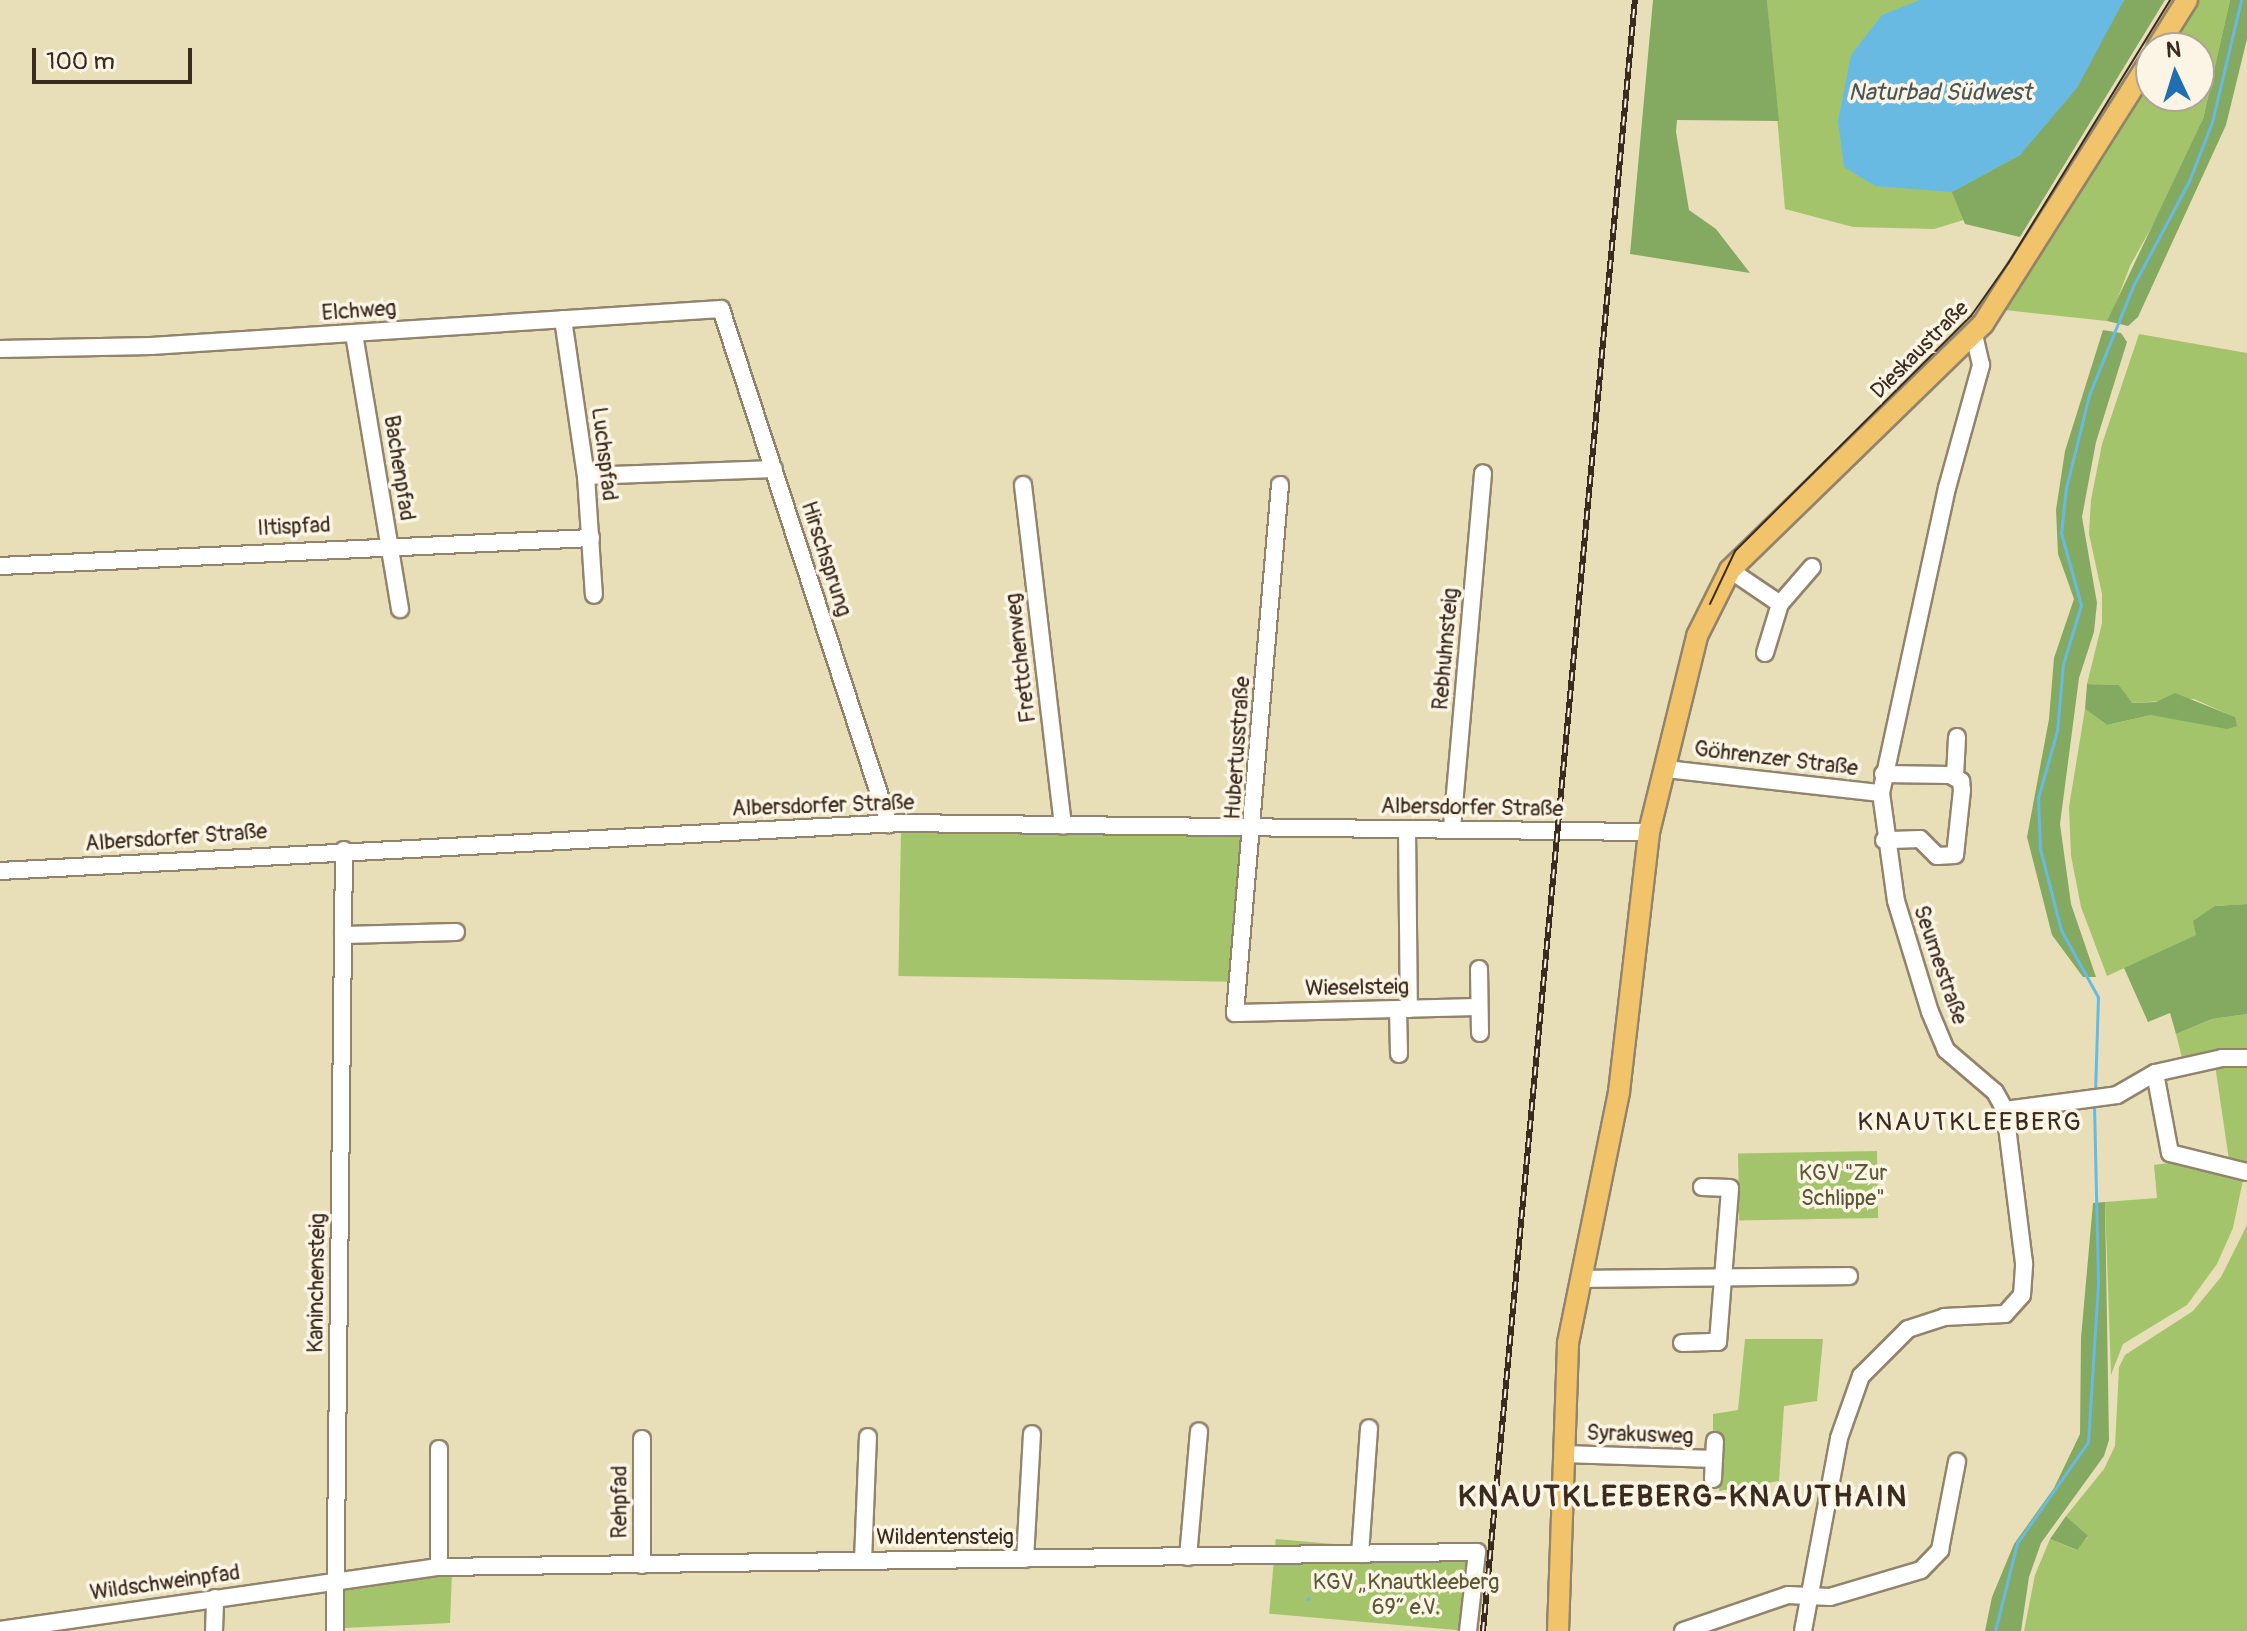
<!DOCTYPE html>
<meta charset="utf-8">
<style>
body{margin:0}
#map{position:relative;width:2247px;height:1631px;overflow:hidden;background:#e8dfb9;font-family:Pangolin,sans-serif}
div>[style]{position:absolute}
.green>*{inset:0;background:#a4c46c;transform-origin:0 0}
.forest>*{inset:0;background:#83aa60}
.water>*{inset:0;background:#68bae3}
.stream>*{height:3px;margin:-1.5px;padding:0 1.5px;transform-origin:1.5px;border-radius:1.5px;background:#68bae3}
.roads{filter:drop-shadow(2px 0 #92846c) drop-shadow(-2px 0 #92846c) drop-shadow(0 2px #92846c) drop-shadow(0 -2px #92846c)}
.minor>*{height:16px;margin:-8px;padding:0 8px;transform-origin:8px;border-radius:8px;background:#fff}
.major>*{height:20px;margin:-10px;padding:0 10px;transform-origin:10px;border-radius:10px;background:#f1c36a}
.tram>*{height:2px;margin:-1px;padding:0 1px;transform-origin:1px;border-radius:1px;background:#3b2a1e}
.rail>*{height:6px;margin-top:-3px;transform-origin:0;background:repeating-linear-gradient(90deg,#fcf5e5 0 9px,#3b2a1e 0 18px);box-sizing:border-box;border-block:2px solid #3b2a1e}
span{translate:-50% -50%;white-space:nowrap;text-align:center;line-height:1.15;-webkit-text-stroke:7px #fcf5e5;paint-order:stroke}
.street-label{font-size:22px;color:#3b2a1e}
.park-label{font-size:22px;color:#5a5835}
.water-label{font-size:24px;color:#485559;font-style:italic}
.quarter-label{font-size:26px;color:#3b2a1e;letter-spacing:2px}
.district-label{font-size:30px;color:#3b2a1e;font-weight:700;letter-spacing:2px}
.north{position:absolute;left:2135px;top:32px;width:80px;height:80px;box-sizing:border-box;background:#fcf5e5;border:2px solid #afa495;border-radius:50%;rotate:356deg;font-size:22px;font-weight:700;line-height:32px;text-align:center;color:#3b2a1e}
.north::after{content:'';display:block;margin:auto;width:28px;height:36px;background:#1f6fb2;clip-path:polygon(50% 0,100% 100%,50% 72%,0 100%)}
.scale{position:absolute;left:32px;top:48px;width:160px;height:36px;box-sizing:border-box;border:4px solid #3b2a1e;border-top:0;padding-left:10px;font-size:24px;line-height:28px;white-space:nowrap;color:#3b2a1e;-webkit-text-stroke:6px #fcf5e5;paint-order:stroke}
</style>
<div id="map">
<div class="green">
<i style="clip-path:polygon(1767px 0,1920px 0,2020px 155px,2000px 209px,1934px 229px,1853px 227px,1785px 209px)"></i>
<i style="clip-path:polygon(2198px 0,2230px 0,2203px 119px,2180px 176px,2130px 266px,2111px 316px,2107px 321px,2005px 310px,2151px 76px,2151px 96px,2199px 96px,2199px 48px,2168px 48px)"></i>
<i style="clip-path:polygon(2139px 334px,2247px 353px,2247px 904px,2215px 906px,2197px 935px,2107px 976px,2081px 907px,2071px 856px,2069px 807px,2085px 709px,2107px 725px,2151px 715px,2234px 717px,2194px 699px,2131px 703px,2119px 685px,2087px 684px,2102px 623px,2102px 594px,2089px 534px,2091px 500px,2102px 444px)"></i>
<i style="left:901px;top:829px;width:347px;height:147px;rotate:1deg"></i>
<i style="clip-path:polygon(2247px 1014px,2247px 1052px,2182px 1058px,2176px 1034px,2212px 1019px)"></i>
<i style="clip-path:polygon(2247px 1064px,2247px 1165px,2229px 1160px,2215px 1065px)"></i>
<i style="left:1877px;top:1151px;width:67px;height:139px;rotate:89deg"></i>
<i style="clip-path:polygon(2191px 1160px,2244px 1175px,2233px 1228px,2217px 1264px,2187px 1305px,2123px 1344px,2111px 1375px,2105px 1202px,2157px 1198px,2154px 1165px)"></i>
<i style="clip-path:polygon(2247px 1225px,2247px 1631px,2024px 1631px,2035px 1575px,2050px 1539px,2076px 1550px,2088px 1537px,2066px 1516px,2104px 1469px,2115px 1446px,2119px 1367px,2125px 1355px,2193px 1311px,2221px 1277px)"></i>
<i style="clip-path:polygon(1745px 1339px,1823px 1339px,1817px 1401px,1784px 1406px,1779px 1481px,1719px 1491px,1722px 1441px,1713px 1438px,1713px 1414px,1738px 1410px)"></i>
<i style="left:1471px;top:1556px;width:75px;height:196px;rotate:95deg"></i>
<i style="clip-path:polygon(452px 1572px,450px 1623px,344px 1628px,341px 1585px)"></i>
</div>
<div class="forest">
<i style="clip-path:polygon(1653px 0,1767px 0,1779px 121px,1677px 120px,1676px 132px,1689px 210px,1716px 229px,1750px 273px,1630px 254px)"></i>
<i style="clip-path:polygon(2124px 0,2165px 0,2020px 237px,1965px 224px,1952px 192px,2020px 155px)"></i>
<i style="clip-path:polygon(2230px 0,2247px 0,2247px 39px,2226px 125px,2138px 317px,2128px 326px,2107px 321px,2203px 119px)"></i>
<i style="clip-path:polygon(2103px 330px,2121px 333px,2127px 342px,2096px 442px,2082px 517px,2097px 603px,2094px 632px,2079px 678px,2060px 824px,2071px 904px,2096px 977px,2083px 977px,2052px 935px,2027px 837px,2049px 719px,2054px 658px,2074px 599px,2058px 554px,2056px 510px,2065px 451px)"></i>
<i style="clip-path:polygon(2087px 684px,2119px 685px,2132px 703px,2156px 702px,2175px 693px,2235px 717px,2237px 726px,2227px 729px,2151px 715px,2107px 725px,2085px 709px)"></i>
<i style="clip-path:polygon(2247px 904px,2247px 1014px,2212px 1019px,2176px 1034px,2170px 1013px,2148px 1022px,2124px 968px,2196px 935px,2193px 921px,2215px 906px)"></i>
<i style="clip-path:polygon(2105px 1202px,2109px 1440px,2104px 1456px,2041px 1543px,2029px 1577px,2021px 1631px,1985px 1631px,1992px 1597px,2014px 1544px,2054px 1488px,2080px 1434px,2081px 1338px,2093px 1203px)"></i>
<i style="clip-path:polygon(2066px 1516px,2088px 1536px,2077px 1550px,2050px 1539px)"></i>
</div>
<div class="water">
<i style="clip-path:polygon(1920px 0,2124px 0,2077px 88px,2020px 155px,1952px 192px,1875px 186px,1844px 167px,1838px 121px,1851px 55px,1882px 15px)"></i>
</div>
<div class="stream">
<i style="left:2095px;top:1092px;width:95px;rotate:-88.2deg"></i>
<i style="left:2098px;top:997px;width:77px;rotate:-118.9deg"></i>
<i style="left:2061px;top:930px;width:84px;rotate:-104.5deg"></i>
<i style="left:2040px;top:849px;width:51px;rotate:-92.2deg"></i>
<i style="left:2038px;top:798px;width:70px;rotate:-74.2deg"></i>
<i style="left:2057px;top:731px;width:67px;rotate:-84.9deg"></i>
<i style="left:2063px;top:664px;width:62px;rotate:-73deg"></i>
<i style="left:2081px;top:605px;width:75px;rotate:-105.5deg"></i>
<i style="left:2061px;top:533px;width:45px;rotate:-83.7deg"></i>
<i style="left:2066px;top:488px;width:96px;rotate:-76.1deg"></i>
<i style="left:2089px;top:395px;width:118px;rotate:-68deg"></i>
<i style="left:2133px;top:286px;width:119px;rotate:-61.9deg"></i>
<i style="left:2189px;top:181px;width:63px;rotate:-68.7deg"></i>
<i style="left:2212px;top:122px;width:125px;rotate:-76.6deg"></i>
<i style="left:1307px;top:1599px;width:2px;rotate:-27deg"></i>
<i style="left:1995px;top:1631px;width:91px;rotate:-76deg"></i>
<i style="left:2017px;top:1543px;width:123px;rotate:-54.9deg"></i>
<i style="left:2088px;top:1442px;width:161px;rotate:-86.4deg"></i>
<i style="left:2098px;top:1281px;width:178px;rotate:-91.3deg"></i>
</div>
<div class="roads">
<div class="minor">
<i style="left:563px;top:319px;width:159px;rotate:81.7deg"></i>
<i style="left:586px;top:476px;width:119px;rotate:86.2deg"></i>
<i style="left:354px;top:334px;width:279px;rotate:80.5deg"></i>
<i style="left:0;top:349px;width:151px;rotate:-1.1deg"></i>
<i style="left:151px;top:346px;width:571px;rotate:-3.71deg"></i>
<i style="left:721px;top:309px;width:542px;rotate:71.93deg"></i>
<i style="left:586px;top:476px;width:188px;rotate:-2.1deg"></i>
<i style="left:1023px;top:485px;width:343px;rotate:83.3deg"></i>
<i style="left:1280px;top:485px;width:530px;rotate:94.87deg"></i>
<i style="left:1235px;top:1013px;width:244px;rotate:-1.4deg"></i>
<i style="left:0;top:566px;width:592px;rotate:-2.71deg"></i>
<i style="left:1730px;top:570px;width:60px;rotate:34.2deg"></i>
<i style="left:1765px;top:653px;width:51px;rotate:-73deg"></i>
<i style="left:1780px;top:604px;width:49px;rotate:-49.1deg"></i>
<i style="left:1666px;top:769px;width:216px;rotate:6.4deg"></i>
<i style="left:1883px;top:774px;width:67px;rotate:0.9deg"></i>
<i style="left:1950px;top:775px;width:13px;rotate:29deg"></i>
<i style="left:1961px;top:781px;width:9px;rotate:84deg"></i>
<i style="left:1962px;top:790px;width:65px;rotate:96.1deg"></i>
<i style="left:1955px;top:855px;width:18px;rotate:177deg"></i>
<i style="left:1937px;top:856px;width:24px;rotate:-135deg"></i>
<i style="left:1920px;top:839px;width:36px;rotate:178deg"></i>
<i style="left:1955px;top:776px;width:39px;rotate:-87deg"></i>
<i style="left:1452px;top:828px;width:356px;rotate:-85deg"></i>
<i style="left:1407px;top:829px;width:180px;rotate:89.4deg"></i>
<i style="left:0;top:871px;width:898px;rotate:-3.06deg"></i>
<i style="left:897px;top:823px;width:752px;rotate:0.69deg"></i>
<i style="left:343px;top:935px;width:113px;rotate:-1.5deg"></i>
<i style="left:1479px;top:969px;width:64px;rotate:89.1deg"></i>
<i style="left:1398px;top:1009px;width:45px;rotate:88.7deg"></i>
<i style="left:2155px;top:1073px;width:81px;rotate:79.4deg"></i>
<i style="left:2170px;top:1153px;width:79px;rotate:13.9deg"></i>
<i style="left:2005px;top:1110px;width:113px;rotate:-7.6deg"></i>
<i style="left:2117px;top:1095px;width:44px;rotate:-30.1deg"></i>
<i style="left:2155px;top:1073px;width:69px;rotate:-12.6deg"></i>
<i style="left:2222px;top:1058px;width:25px"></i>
<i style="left:1580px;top:1279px;width:269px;rotate:-0.6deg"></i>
<i style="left:1682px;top:1343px;width:36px;rotate:-2deg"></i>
<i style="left:1718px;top:1342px;width:154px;rotate:-85.5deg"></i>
<i style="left:1730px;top:1188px;width:28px;rotate:-178deg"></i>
<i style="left:1564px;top:1454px;width:150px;rotate:1.9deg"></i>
<i style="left:1714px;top:1459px;width:20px;rotate:93deg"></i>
<i style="left:1714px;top:1459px;width:18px;rotate:-87deg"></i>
<i style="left:1360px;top:1554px;width:126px;rotate:-85.9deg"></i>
<i style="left:1188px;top:1557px;width:126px;rotate:-85deg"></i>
<i style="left:1025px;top:1559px;width:125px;rotate:-86.8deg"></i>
<i style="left:863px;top:1560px;width:123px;rotate:-87.7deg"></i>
<i style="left:642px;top:1565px;width:126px;rotate:-90deg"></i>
<i style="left:439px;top:1567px;width:118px;rotate:-90deg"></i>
<i style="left:0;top:1630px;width:443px;rotate:-8.2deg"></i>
<i style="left:439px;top:1567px;width:1038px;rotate:-0.83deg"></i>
<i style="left:1477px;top:1552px;width:80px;rotate:96.5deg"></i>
<i style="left:214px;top:1631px;width:33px;rotate:-88deg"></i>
<i style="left:335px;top:1631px;width:781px;rotate:-89.34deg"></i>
<i style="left:1683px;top:1631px;width:111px;rotate:-18.9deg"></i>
<i style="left:1788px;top:1595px;width:42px;rotate:2.7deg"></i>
<i style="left:1830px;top:1597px;width:95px;rotate:-16.5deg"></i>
<i style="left:1921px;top:1570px;width:28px;rotate:-46deg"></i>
<i style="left:1940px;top:1550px;width:90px;rotate:-79.1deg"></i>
<i style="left:1803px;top:1631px;width:196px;rotate:-79.4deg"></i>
<i style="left:1839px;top:1438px;width:66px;rotate:-70.5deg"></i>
<i style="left:1861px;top:1376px;width:66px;rotate:-45deg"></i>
<i style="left:1908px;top:1329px;width:38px;rotate:-18deg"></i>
<i style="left:1944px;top:1317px;width:61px;rotate:-2.8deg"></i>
<i style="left:2005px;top:1314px;width:25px;rotate:-48deg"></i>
<i style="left:2022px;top:1295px;width:32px;rotate:-86deg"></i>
<i style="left:2024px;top:1263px;width:154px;rotate:-97.1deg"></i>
<i style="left:2005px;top:1110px;width:21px;rotate:-119deg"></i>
<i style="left:1995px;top:1092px;width:65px;rotate:-139.4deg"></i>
<i style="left:1946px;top:1050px;width:41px;rotate:-112.8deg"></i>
<i style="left:1930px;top:1012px;width:116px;rotate:-107deg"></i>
<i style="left:1896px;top:901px;width:109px;rotate:-97.9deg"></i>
<i style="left:1881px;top:793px;width:312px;rotate:-77.8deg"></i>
<i style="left:1947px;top:488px;width:128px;rotate:-74.5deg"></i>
<i style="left:1981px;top:365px;width:31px;rotate:-103deg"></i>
</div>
<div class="major">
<i style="left:2157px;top:48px;width:57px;rotate:-58deg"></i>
<i style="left:1558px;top:1631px;width:288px;rotate:-88deg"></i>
<i style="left:1568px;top:1343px;width:256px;rotate:-78.5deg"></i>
<i style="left:1619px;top:1092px;width:262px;rotate:-83.4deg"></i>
<i style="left:1649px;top:832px;width:202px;rotate:-76.2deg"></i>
<i style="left:1697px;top:636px;width:74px;rotate:-63.4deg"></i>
<i style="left:1730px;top:570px;width:353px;rotate:-44.2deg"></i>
<i style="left:1983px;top:324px;width:314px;rotate:-57.6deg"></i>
</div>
</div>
<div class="tram">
<i style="left:1710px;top:604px;width:59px;rotate:-64.7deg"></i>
<i style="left:1735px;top:551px;width:333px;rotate:-44.9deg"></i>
<i style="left:1971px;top:316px;width:66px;rotate:-54.9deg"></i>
<i style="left:2009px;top:262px;width:308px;rotate:-58.4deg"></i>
</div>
<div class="rail">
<i style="left:1483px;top:1631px;width:1638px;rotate:-84.68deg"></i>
</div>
<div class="street-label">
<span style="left:359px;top:311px;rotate:-4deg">Elchweg</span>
<span style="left:1920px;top:350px;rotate:-45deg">Dieskaustraße</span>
<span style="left:604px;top:454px;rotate:83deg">Luchspfad</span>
<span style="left:399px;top:468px;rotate:81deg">Bachenpfad</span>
<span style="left:294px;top:527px;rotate:-3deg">Iltispfad</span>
<span style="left:826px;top:559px;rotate:72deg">Hirschsprung</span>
<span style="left:1446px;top:649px;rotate:-85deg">Rebhuhnsteig</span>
<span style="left:1021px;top:658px;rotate:-97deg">Frettchenweg</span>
<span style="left:1238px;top:748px;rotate:-86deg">Hubertusstraße</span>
<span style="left:1776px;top:759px;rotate:7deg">Göhrenzer Straße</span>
<span style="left:823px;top:806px;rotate:-2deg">Albersdorfer Straße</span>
<span style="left:1472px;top:808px;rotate:1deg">Albersdorfer Straße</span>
<span style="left:176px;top:838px;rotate:-4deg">Albersdorfer Straße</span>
<span style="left:1940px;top:965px;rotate:71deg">Seumestraße</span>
<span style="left:1357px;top:988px;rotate:-1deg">Wieselsteig</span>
<span style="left:317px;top:1283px;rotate:-89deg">Kaninchensteig</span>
<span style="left:1640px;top:1435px;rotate:2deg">Syrakusweg</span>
<span style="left:620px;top:1502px;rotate:-90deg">Rehpfad</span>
<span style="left:945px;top:1538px">Wildentensteig</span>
<span style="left:165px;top:1583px;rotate:-8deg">Wildschweinpfad</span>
</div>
<div class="park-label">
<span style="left:1843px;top:1186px">KGV "Zur<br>Schlippe"</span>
<span style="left:1406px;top:1595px">KGV „Knautkleeberg<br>69“ e.V.</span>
</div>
<div class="water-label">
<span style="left:1940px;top:93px">Naturbad Südwest</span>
</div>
<div class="quarter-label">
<span style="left:1970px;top:1123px">KNAUTKLEEBERG</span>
</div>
<div class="district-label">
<span style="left:1683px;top:1497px">KNAUTKLEEBERG-KNAUTHAIN</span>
</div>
<div class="north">N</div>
<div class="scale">100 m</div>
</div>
